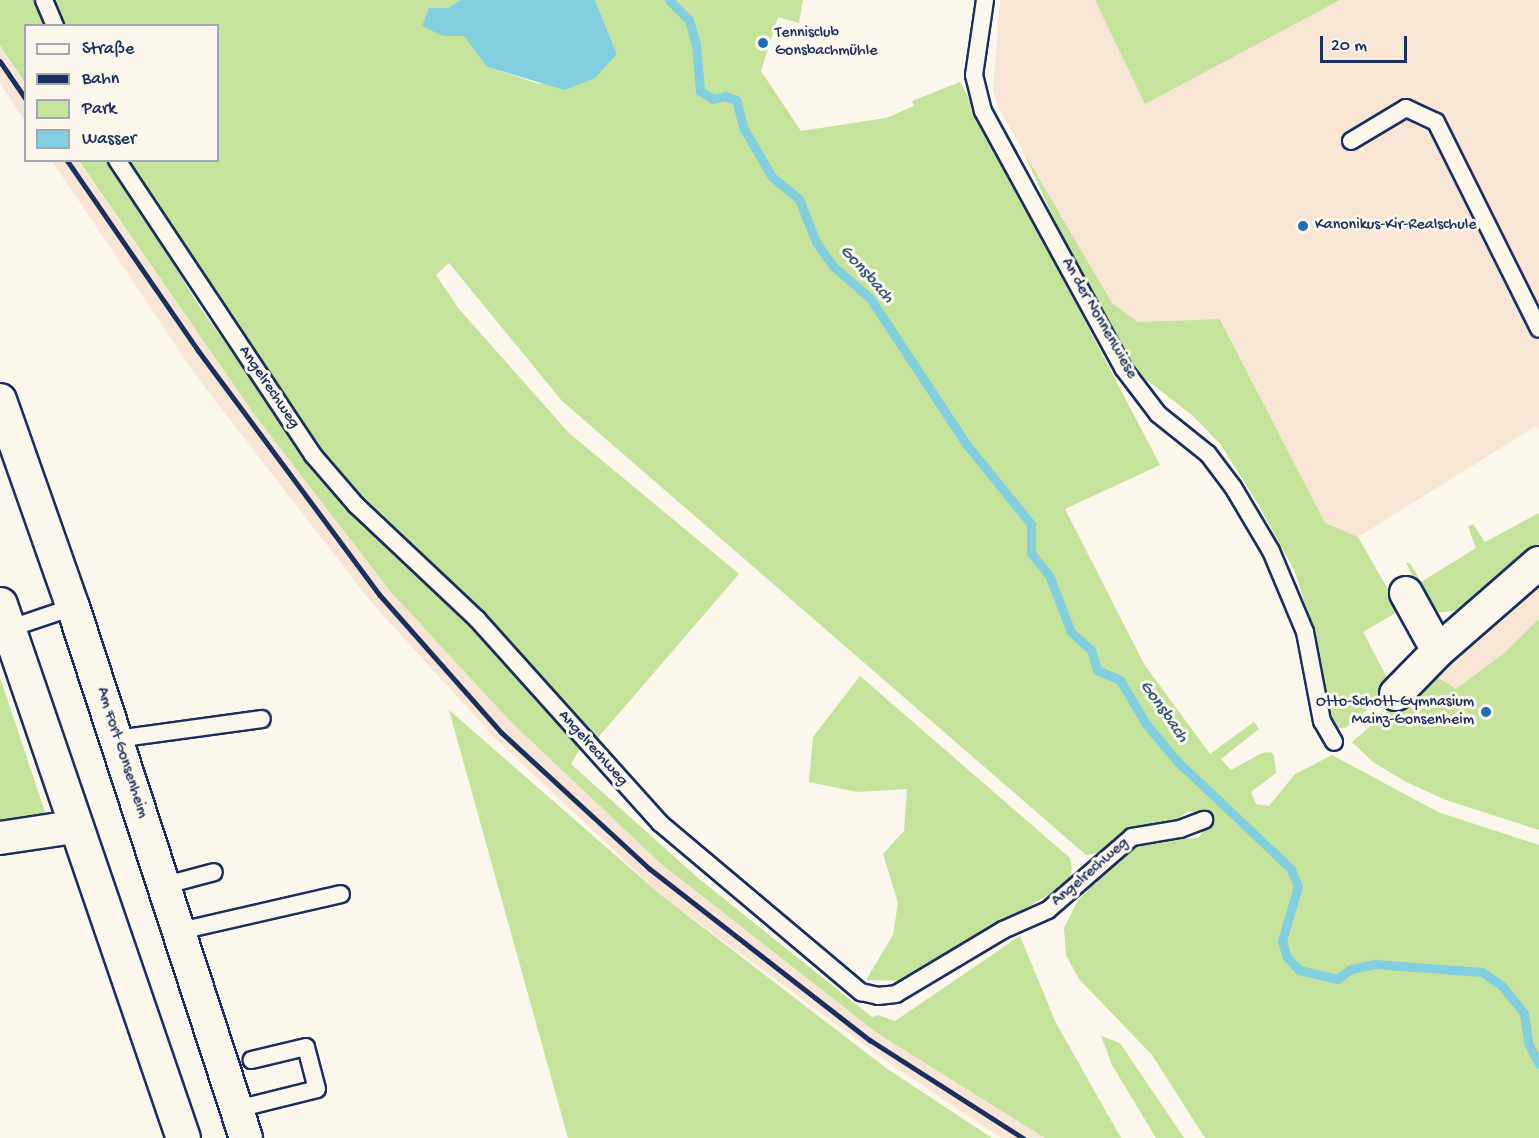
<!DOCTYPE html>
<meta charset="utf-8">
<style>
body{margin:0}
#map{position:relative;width:1539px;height:1138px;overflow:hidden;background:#fbf7ec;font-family:"Gochi Hand",sans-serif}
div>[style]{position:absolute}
.built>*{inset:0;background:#f7e5d6}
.green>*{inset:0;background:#c6e39b}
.water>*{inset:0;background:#81cfdf}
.stream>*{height:9px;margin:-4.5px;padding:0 4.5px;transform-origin:4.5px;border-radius:4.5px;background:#81cfdf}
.roads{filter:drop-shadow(2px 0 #1b2f5e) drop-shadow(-2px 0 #1b2f5e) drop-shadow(0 2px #1b2f5e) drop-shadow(0 -2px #1b2f5e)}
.service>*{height:16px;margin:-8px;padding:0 8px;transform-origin:8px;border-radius:8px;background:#fbf7ec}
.minor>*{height:32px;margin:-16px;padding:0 16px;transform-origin:16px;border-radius:16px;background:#fbf7ec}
.tertiary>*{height:33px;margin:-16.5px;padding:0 16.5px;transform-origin:16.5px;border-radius:16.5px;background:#fbf7ec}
.rail>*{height:4.5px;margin:-2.25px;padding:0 2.25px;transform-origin:2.25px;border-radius:2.25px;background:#1b2f5e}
.dots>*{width:16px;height:16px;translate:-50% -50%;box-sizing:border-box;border:3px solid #fbf7ec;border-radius:50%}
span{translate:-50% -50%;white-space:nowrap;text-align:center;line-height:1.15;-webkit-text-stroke:6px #fbf7ec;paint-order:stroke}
.poi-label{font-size:16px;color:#1b2f5e}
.left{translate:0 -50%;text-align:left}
.right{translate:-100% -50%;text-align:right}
.street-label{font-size:16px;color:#1b2f5e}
.water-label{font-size:18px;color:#34577e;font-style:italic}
.legend{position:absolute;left:24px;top:24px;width:195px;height:138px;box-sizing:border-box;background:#fbf7ec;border:2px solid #a1a7b3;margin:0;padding:8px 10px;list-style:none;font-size:18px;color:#1b2f5e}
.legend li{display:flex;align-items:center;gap:12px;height:30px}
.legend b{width:30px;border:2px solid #a1a7b3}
.scale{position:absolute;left:1320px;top:36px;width:87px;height:27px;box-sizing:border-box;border:3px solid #1b2f5e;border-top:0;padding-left:8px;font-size:18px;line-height:21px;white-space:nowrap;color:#1b2f5e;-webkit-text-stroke:4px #fbf7ec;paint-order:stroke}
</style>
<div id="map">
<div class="built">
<i style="clip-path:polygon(1000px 0,1539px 0,1539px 431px,1536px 426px,1358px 537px,1325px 524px,1221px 319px,1138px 322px,1112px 303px,999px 109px,993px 90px)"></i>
<i style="clip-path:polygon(0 47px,25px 84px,25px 121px,0 83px)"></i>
<i style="clip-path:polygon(52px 161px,78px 161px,254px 414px,390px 591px,510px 721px,660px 863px,877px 1033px,1045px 1138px,1001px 1138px,888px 1062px,661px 895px,494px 737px,371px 602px,197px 377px)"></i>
<i style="clip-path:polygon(1539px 582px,1539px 819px,1431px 673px)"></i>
</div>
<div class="green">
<i style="clip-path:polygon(0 0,36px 0,48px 25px,26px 26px,25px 83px,0 46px)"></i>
<i style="clip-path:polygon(53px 0,461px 0,448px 8px,429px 8px,443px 36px,464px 35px,487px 67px,539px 84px,617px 54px,595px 0,803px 0,799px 23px,778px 17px,761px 71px,801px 131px,886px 118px,914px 106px,912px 101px,960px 82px,1160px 465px,1065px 509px,1144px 664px,1210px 754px,1254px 722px,1259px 729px,1221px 759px,1231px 770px,1262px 753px,1271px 752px,1274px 756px,1276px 773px,1251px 792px,1256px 804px,1269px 806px,1295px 774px,1332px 755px,1438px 812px,1539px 845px,1539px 1138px,1205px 1138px,1152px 1055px,1079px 979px,1066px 955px,1064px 928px,1078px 900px,1131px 847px,1140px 841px,1198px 838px,1206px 827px,1203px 814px,1189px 811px,1166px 826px,1138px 826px,1101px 853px,1086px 855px,562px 401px,449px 263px,436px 275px,459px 309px,569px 433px,739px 574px,596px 740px,479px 609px,362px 501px,311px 439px,125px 161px,218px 160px,218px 26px,64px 25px)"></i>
<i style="clip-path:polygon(1095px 0,1340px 0,1145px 104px)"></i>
<i style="clip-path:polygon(1022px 149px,1112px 303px,1138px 322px,1220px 319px,1325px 523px,1358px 537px,1394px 600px,1399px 611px,1363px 632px,1393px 689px,1345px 728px,1337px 728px,1332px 722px,1315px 636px,1295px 572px,1258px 504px,1221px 445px,1192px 415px,1135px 371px,1080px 276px)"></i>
<i style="clip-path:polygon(79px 161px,111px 161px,197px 303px,308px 460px,366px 528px,473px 623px,581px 747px,571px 764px,698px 878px,872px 1017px,878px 1015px,895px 1021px,1020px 936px,1056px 1023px,1121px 1138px,1045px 1138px,877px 1033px,660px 863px,510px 721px,390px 591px,254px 414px)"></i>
<i style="clip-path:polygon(1539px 513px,1539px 544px,1464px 610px,1432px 613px,1406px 563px,1410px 563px,1421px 582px,1476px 548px,1468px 527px,1473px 524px,1485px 542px)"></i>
<i style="clip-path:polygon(1539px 619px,1539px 830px,1446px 800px,1406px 782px,1373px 762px,1352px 742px,1431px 673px,1456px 689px,1502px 655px)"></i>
<i style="clip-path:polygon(860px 676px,1070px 858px,1072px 869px,1069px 882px,907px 981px,866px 980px,893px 935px,898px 903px,883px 854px,904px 831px,907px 789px,857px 792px,809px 782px,813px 737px)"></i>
<i style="clip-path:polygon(0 677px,48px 821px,0 829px)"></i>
<i style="clip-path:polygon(449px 710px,661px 895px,886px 1068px,992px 1138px,568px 1138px)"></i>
<i style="clip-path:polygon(1101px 1036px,1120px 1043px,1184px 1138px,1156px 1138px,1112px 1065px)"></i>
</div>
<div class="water">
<i style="clip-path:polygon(461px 0,595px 0,617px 54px,595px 78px,565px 90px,487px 67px,464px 36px,443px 36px,422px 26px,429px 8px,448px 8px)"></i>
</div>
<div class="stream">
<i style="left:669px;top:0;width:28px;rotate:45deg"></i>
<i style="left:689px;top:20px;width:26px;rotate:74deg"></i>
<i style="left:696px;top:45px;width:46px;rotate:85deg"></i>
<i style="left:700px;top:91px;width:15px;rotate:32deg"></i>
<i style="left:713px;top:99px;width:12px;rotate:-14deg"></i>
<i style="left:725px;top:96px;width:12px;rotate:20deg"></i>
<i style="left:736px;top:100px;width:30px;rotate:75deg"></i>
<i style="left:744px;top:129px;width:56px;rotate:59.7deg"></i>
<i style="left:772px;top:177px;width:35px;rotate:39deg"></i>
<i style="left:799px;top:199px;width:46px;rotate:68.4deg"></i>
<i style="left:816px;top:242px;width:29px;rotate:55deg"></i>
<i style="left:833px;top:266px;width:49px;rotate:40.9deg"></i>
<i style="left:870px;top:298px;width:176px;rotate:56.6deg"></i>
<i style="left:967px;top:445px;width:102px;rotate:51deg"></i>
<i style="left:1031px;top:524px;width:29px;rotate:90deg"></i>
<i style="left:1031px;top:553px;width:28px;rotate:51deg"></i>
<i style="left:1049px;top:575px;width:61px;rotate:68.9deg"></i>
<i style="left:1071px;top:632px;width:27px;rotate:42deg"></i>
<i style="left:1091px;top:650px;width:21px;rotate:73deg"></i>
<i style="left:1097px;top:670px;width:25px;rotate:23deg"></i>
<i style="left:1120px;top:680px;width:51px;rotate:59.4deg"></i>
<i style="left:1146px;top:724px;width:50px;rotate:49.9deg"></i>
<i style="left:1178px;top:762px;width:156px;rotate:43.4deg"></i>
<i style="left:1291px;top:869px;width:18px;rotate:68deg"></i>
<i style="left:1298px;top:886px;width:57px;rotate:106.2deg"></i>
<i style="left:1282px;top:941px;width:17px;rotate:73deg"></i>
<i style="left:1287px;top:957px;width:18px;rotate:47deg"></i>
<i style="left:1299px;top:970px;width:39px;rotate:13deg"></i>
<i style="left:1337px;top:979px;width:17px;rotate:-36deg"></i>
<i style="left:1351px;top:969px;width:25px;rotate:-12deg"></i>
<i style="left:1375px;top:964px;width:107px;rotate:4.3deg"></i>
<i style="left:1482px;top:972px;width:24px;rotate:35deg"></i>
<i style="left:1502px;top:986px;width:35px;rotate:51deg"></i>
<i style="left:1524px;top:1013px;width:30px;rotate:82deg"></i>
<i style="left:1528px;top:1043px;width:24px;rotate:62deg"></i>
</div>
<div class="roads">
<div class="service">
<i style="left:44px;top:0;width:28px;rotate:67deg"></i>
<i style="left:985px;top:0;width:76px;rotate:98.3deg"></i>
<i style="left:974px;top:75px;width:37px;rotate:76deg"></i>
<i style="left:983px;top:111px;width:293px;rotate:61.4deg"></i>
<i style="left:1123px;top:368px;width:58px;rotate:52.7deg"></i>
<i style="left:1158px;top:414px;width:64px;rotate:38.7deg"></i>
<i style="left:1208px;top:454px;width:41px;rotate:52.9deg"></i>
<i style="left:1233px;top:487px;width:74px;rotate:59.3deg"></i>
<i style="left:1271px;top:551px;width:88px;rotate:67.2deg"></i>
<i style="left:1305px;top:632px;width:91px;rotate:79.2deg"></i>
<i style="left:1322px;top:721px;width:24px;rotate:60deg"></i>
<i style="left:1351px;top:141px;width:64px;rotate:-31deg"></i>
<i style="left:1406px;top:108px;width:33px;rotate:25deg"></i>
<i style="left:1436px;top:122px;width:231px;rotate:63.5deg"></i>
<i style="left:117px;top:160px;width:354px;rotate:56.4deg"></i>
<i style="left:313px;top:455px;width:66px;rotate:49.3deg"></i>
<i style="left:356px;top:505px;width:166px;rotate:43.3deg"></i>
<i style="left:477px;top:619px;width:274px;rotate:48.1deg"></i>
<i style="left:660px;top:823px;width:263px;rotate:40.1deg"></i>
<i style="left:861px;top:992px;width:17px;rotate:13deg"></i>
<i style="left:878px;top:996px;width:18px;rotate:-6deg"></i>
<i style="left:896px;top:994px;width:125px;rotate:-30.9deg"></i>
<i style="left:1003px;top:930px;width:49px;rotate:-24deg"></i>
<i style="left:1048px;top:910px;width:111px;rotate:-41deg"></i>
<i style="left:1132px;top:837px;width:49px;rotate:-9.5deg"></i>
<i style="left:1180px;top:829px;width:26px;rotate:-21deg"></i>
<i style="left:8px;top:629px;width:69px;rotate:-18.7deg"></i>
<i style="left:116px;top:739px;width:147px;rotate:-7.8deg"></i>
<i style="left:177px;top:882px;width:38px;rotate:-15deg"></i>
<i style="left:180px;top:931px;width:165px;rotate:-12.9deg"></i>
<i style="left:237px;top:1109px;width:82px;rotate:-14deg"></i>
<i style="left:317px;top:1089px;width:43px;rotate:-104.7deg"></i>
<i style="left:306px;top:1047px;width:56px;rotate:166.5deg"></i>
</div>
<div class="minor">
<i style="left:0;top:400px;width:219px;rotate:70.6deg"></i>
<i style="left:73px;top:607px;width:558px;rotate:71.95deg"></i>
<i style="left:1406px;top:593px;width:66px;rotate:61.1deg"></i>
<i style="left:1396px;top:694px;width:60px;rotate:-45.7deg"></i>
<i style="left:1438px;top:651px;width:134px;rotate:-41.1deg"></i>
<i style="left:0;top:838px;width:75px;rotate:-8.5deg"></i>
</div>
<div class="tertiary">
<i style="left:0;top:604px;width:564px;rotate:71.08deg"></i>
</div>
</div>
<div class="rail">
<i style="left:0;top:61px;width:46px;rotate:55.6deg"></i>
<i style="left:67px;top:160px;width:231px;rotate:55.4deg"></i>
<i style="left:198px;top:350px;width:305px;rotate:53.4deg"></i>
<i style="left:380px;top:595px;width:183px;rotate:48.5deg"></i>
<i style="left:501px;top:732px;width:202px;rotate:42.6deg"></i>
<i style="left:650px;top:869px;width:279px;rotate:37.9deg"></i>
<i style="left:870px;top:1040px;width:182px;rotate:32.6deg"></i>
</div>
<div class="dots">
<i style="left:763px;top:43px;background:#1f6fb2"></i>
<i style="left:1303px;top:226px;background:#1f6fb2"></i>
<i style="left:1486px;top:712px;background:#1f6fb2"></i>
</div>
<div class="poi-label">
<span class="left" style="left:775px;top:43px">Tennisclub<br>Gonsbachmühle</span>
<span class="left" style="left:1315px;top:226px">Kanonikus-Kir-Realschule</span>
<span class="right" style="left:1474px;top:712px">Otto-Schott-Gymnasium<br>Mainz-Gonsenheim</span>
</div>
<div class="street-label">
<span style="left:1098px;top:319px;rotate:60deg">An der Nonnenwiese</span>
<span style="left:268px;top:388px;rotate:56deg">Angelrechweg</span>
<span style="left:592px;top:749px;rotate:48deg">Angelrechweg</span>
<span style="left:121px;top:753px;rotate:72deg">Am Fort Gonsenheim</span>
<span style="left:1091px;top:873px;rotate:-41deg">Angelrechweg</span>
</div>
<div class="water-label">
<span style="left:866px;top:275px;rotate:48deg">Gonsbach</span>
<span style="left:1163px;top:712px;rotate:55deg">Gonsbach</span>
</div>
<ul class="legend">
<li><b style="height:8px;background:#fbf7ec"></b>Straße</li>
<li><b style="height:8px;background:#1b2f5e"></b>Bahn</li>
<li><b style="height:16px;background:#c6e39b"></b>Park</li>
<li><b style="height:16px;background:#81cfdf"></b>Wasser</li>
</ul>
<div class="scale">20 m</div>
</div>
